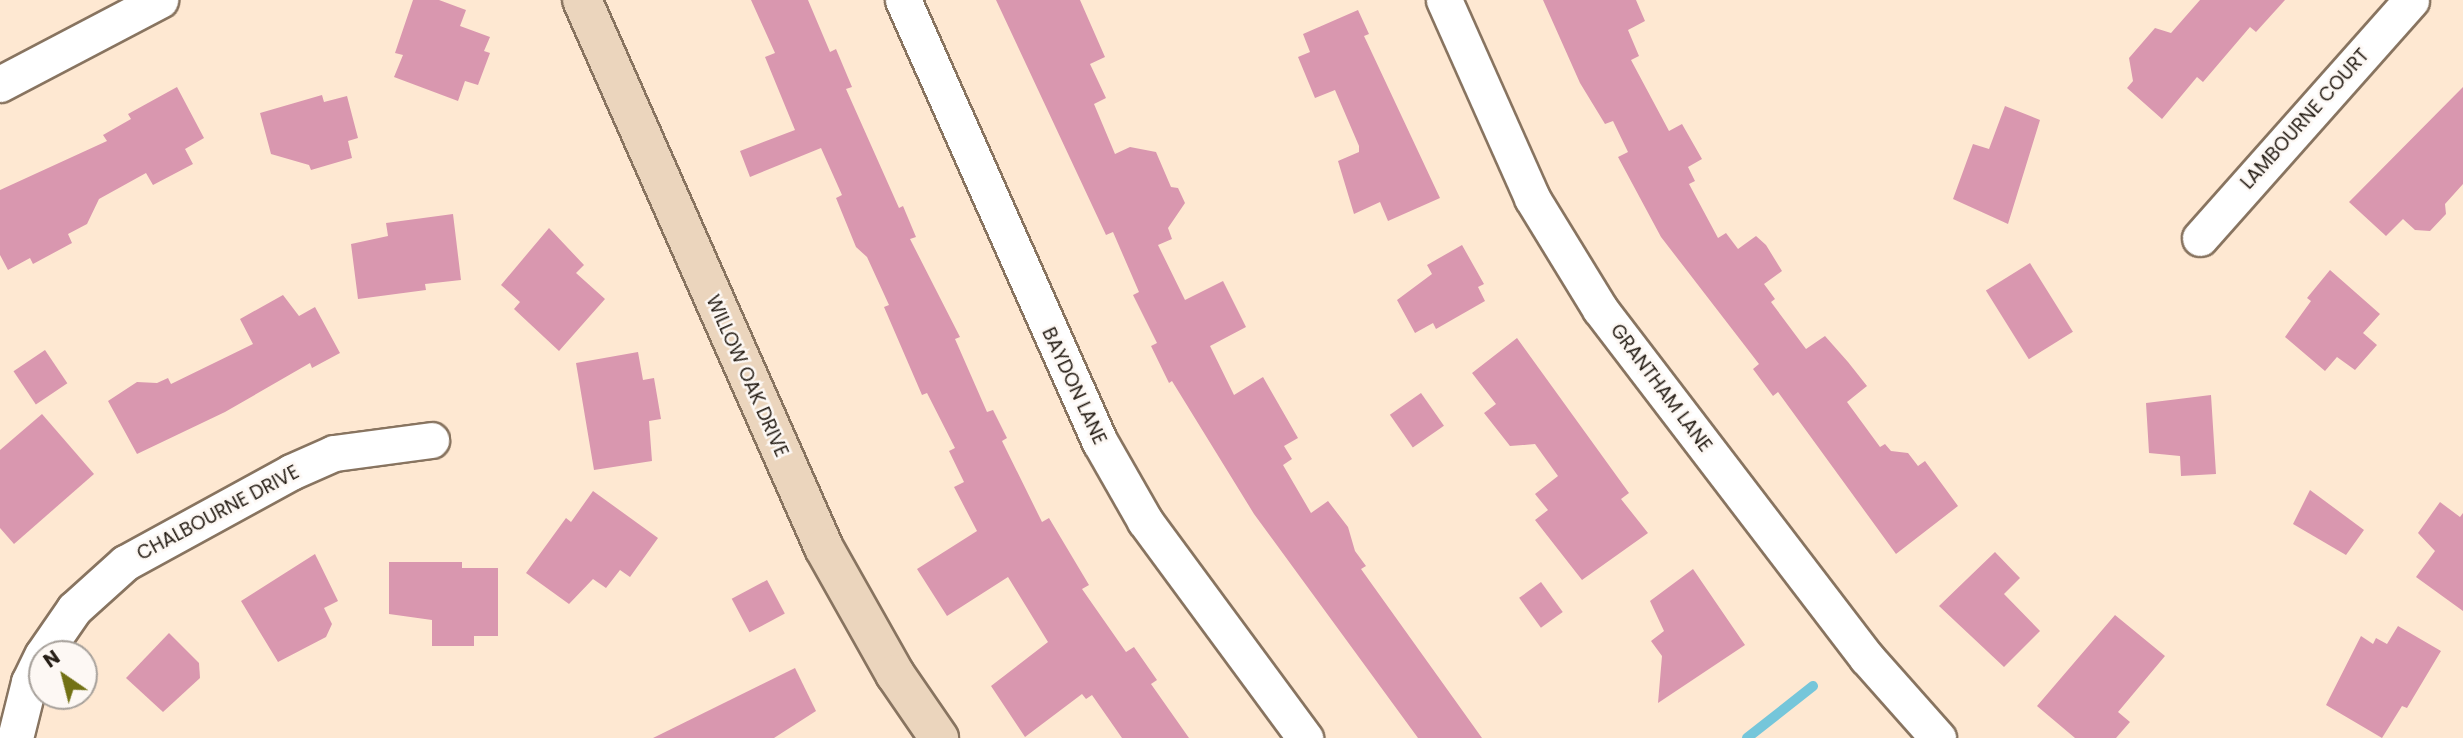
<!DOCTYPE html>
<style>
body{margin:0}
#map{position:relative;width:2463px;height:738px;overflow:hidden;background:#fee8d2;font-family:Poppins,sans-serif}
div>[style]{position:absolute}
.stream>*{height:10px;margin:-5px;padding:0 5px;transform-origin:5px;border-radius:5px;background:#75c6da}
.building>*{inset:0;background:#d997af;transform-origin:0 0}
.roads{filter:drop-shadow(2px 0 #887460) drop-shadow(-2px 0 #887460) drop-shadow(0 2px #887460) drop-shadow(0 -2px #887460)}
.street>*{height:35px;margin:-17.5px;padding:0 17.5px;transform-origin:17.5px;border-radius:17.5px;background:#fff}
.secondary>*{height:38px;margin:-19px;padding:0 19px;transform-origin:19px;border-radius:19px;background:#ebd5bd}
span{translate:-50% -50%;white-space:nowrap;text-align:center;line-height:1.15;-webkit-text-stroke:5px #fdf8f4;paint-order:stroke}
.street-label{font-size:19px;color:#261e16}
.north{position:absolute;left:28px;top:640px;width:70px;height:70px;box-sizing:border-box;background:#fdf8f4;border:2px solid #a7a19b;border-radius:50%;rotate:325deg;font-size:19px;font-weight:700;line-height:28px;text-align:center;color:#261e16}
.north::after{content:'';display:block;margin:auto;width:24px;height:32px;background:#727114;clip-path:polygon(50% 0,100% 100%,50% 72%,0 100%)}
</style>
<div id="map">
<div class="stream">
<i style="left:1747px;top:738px;width:84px;rotate:-38.2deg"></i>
</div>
<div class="building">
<i style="clip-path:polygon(413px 0,439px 0,466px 10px,460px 26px,490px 37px,484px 51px,490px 53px,478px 85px,465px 81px,458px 101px,394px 77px,403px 55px,395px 53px)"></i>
<i style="clip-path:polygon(751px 0,808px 0,830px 52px,836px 49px,852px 87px,846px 89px,899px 208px,903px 206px,916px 237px,910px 239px,960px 337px,955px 339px,987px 412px,993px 410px,1007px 438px,1002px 441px,1042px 522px,1049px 518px,1089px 585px,1082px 589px,1126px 652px,1134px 647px,1157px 680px,1151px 684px,1189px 738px,1122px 738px,1092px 695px,1086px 699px,1082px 694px,1025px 737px,991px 686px,1048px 642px,1008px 577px,947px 616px,917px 569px,977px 531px,954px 487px,964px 482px,949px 451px,955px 448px,927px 393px,922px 395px,884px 307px,889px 305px,867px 257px,856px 247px,836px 198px,842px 195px,821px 148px,750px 177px,740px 151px,795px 130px,765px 57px,775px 53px)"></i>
<i style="clip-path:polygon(996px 0,1080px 0,1105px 57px,1090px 64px,1106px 98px,1094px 104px,1115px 154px,1130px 147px,1156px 152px,1171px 187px,1178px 188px,1185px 203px,1168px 228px,1172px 239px,1158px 245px,1185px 300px,1223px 281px,1246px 327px,1210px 346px,1234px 395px,1263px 377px,1298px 438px,1284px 446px,1292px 459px,1283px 465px,1311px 513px,1328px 501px,1348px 527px,1355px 551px,1366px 566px,1361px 569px,1482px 738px,1418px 738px,1254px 514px,1172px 381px,1169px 383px,1151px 346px,1157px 343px,1133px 295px,1139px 292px,1113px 232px,1106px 235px)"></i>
<i style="clip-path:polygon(1543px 0,1636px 0,1645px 21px,1628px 30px,1639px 56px,1631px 60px,1669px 131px,1682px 124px,1702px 159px,1688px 167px,1695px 181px,1689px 184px,1718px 238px,1726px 233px,1738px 249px,1756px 236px,1766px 245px,1782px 271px,1764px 284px,1775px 299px,1771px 302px,1806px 349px,1825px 336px,1848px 362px,1867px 386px,1847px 402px,1880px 447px,1885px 444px,1891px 451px,1908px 453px,1918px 466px,1925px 461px,1958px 506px,1896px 554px,1778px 392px,1773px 396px,1753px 369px,1759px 364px,1661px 237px,1618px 157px,1628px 152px,1613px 121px,1605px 124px,1580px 83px)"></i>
<i style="clip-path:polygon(2200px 0,2285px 0,2256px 32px,2250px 27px,2203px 82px,2197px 77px,2162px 119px,2127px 88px,2133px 81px,2129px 58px,2155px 28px,2171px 33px)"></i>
<i style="clip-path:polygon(1358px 10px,1369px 34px,1364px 36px,1440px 198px,1388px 221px,1380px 202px,1354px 214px,1338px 161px,1359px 152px,1359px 146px,1335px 90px,1315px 98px,1298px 57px,1310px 52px,1303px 34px)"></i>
<i style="clip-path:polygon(177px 87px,204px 138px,185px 149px,193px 164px,153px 185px,146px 173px,99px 199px,87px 224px,68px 234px,72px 243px,33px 264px,30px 258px,8px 270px,0 255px,0 190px,107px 141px,103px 135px,131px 119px,128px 114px)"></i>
<i style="clip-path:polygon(2463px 87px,2463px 184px,2445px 204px,2446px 214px,2430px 231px,2415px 230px,2403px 219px,2386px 236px,2349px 202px)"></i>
<i style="clip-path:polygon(322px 95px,324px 102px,347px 96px,358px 138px,348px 141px,352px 158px,311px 170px,309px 165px,271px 154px,260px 113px)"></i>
<i style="clip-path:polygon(2005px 106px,2040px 120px,2008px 224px,1953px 199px,1973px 144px,1989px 149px)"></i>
<i style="clip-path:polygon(453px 214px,461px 280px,425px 284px,426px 290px,358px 299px,351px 244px,388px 236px,386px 223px)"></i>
<i style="clip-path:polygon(549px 228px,584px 265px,576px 273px,605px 299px,559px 351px,514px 309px,520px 302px,501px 285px)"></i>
<i style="clip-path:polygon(1462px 245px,1484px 284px,1478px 287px,1485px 301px,1436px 329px,1433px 323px,1415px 333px,1397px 300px,1432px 274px,1427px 265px)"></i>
<i style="left:2030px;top:263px;width:81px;height:52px;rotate:58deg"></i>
<i style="clip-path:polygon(2330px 270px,2380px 314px,2363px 333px,2377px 345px,2355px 370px,2337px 357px,2325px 371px,2285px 337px,2311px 301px,2307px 298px)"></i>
<i style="clip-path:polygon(283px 295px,299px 316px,315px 307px,340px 353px,312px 368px,310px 363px,225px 412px,137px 454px,108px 401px,137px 382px,157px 383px,168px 378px,171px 384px,253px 344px,240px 319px)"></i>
<i style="clip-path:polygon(1517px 338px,1629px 493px,1621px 499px,1648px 533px,1582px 580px,1535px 520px,1548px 510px,1535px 494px,1558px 476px,1535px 444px,1510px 446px,1484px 413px,1496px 404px,1472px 373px)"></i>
<i style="left:45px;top:350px;width:40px;height:38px;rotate:56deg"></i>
<i style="clip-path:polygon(638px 352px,643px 380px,654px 378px,661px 419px,649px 421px,652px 461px,594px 470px,576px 363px)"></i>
<i style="left:1421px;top:393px;width:40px;height:38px;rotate:55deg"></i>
<i style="clip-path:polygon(2211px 395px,2216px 474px,2181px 476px,2180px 456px,2149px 453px,2146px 403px)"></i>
<i style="clip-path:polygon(42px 414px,94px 474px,14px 544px,0 528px,0 450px)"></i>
<i style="clip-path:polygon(2310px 490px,2364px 530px,2346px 555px,2293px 524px)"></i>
<i style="clip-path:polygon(593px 491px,658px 538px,630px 577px,620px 570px,606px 588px,593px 579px,569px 604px,526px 573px,566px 518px,571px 522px)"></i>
<i style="clip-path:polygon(2440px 502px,2460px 517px,2463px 513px,2463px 611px,2416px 577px,2435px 551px,2418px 533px)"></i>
<i style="clip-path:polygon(1995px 552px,2020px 578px,2004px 594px,2040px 631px,2004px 667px,1939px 606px)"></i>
<i style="clip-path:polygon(315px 554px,338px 601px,324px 608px,332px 624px,326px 637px,278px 662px,241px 601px)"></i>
<i style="clip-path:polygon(389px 562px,462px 562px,462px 568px,498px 568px,498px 636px,474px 636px,474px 646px,432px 646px,432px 620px,389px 614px)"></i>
<i style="clip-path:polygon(1693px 569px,1745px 645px,1658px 703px,1662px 656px,1651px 641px,1664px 631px,1650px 601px)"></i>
<i style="left:767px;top:580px;width:38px;height:40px;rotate:62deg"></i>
<i style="left:1541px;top:582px;width:37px;height:27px;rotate:54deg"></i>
<i style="clip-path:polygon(2115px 615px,2165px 656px,2118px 712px,2130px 722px,2116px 738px,2075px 738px,2037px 706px)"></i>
<i style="clip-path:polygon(2398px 626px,2441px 651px,2407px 708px,2402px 706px,2382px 738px,2326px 705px,2361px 636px,2373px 644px,2376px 638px,2387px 644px)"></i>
<i style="clip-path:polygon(169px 633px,199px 663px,200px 678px,163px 712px,126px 678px)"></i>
<i style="clip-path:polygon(795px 668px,816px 711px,774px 738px,653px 738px)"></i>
</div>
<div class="roads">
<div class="street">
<i style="left:903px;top:0;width:484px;rotate:66deg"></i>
<i style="left:1100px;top:442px;width:91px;rotate:60.3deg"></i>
<i style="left:1145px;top:521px;width:270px;rotate:53.6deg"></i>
<i style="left:1444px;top:0;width:217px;rotate:66deg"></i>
<i style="left:1532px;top:198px;width:130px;rotate:58.5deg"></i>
<i style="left:1600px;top:309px;width:439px;rotate:52.6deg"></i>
<i style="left:1867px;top:658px;width:107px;rotate:48.4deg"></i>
<i style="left:0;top:84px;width:181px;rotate:-27.7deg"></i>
<i style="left:2200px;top:238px;width:318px;rotate:-48.4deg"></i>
<i style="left:43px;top:654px;width:55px;rotate:-55.4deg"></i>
<i style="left:74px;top:609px;width:69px;rotate:-42deg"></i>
<i style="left:125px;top:563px;width:189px;rotate:-28.7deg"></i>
<i style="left:291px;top:472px;width:47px;rotate:-23.8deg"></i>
<i style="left:334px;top:453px;width:98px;rotate:-7.6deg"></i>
<i style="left:15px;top:738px;width:58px;rotate:-76deg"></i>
<i style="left:29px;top:682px;width:30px;rotate:-64deg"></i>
</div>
<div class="secondary">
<i style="left:582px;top:0;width:599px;rotate:66.17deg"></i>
<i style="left:824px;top:548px;width:145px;rotate:60.6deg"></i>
<i style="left:895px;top:674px;width:78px;rotate:55.5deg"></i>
</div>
</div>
<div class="street-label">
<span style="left:2305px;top:119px;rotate:-48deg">LAMBOURNE COURT</span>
<span style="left:747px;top:376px;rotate:66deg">WILLOW OAK DRIVE</span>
<span style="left:1074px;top:386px;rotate:65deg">BAYDON LANE</span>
<span style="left:1661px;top:388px;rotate:53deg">GRANTHAM LANE</span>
<span style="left:218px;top:513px;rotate:-28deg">CHALBOURNE DRIVE</span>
</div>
<div class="north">N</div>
</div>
